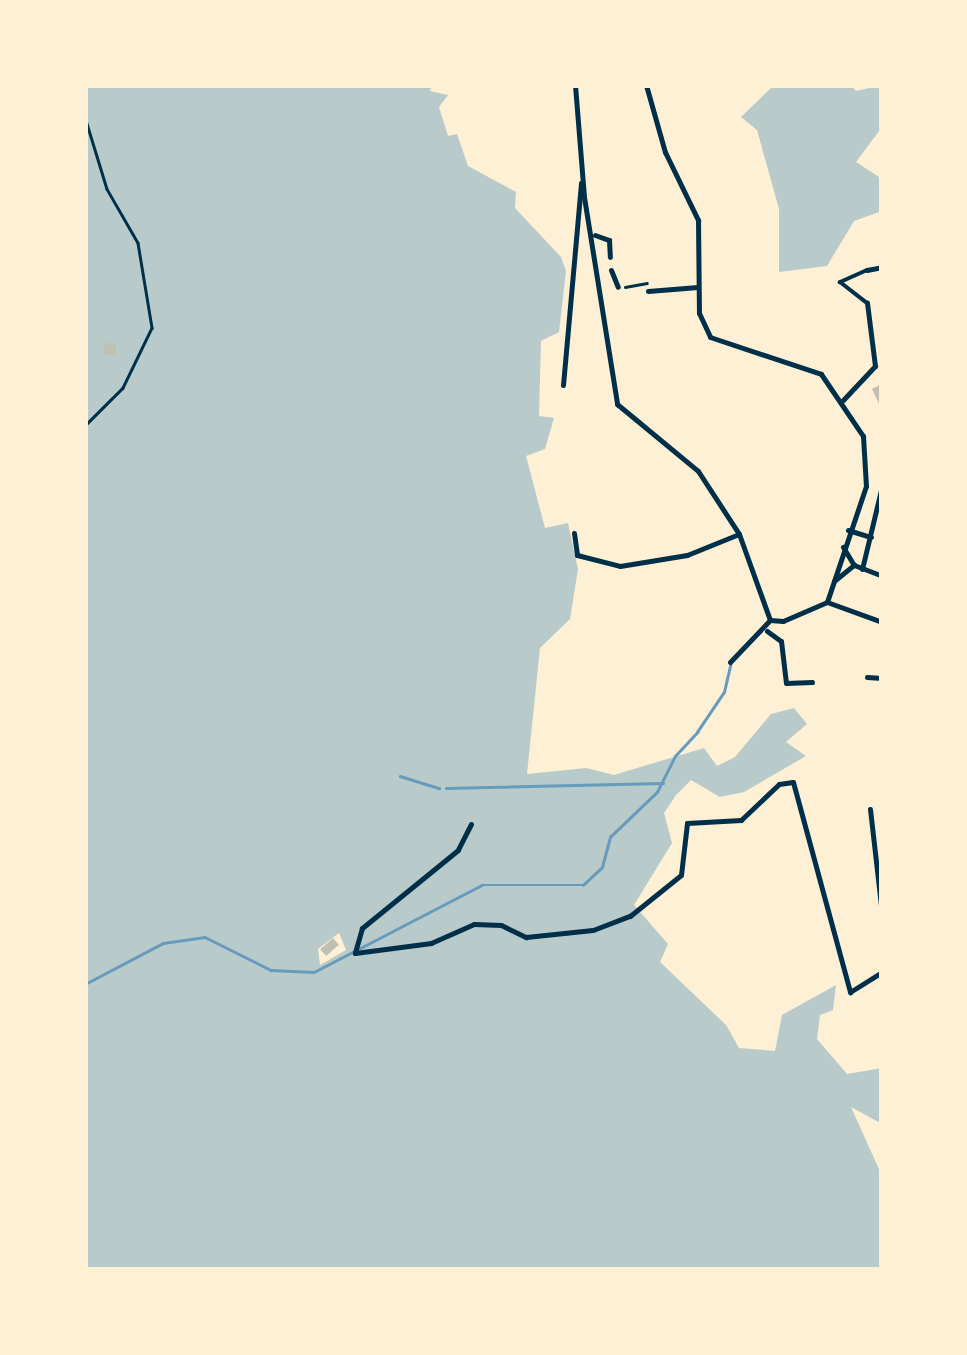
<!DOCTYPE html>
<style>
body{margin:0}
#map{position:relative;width:967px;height:1355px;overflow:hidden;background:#fdf0d5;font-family:"Exo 2",sans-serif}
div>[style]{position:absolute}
.green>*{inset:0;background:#b9caca}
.stream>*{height:2.5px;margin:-1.25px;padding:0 1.25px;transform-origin:1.25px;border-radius:1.25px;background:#669bbc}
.building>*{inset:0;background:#bec0b2;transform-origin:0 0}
.path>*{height:2.5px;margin:-1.25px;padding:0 1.25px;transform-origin:1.25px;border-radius:1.25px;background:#003049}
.pedestrian>*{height:4px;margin:-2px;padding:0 2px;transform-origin:2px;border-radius:2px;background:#003049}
.minor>*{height:5px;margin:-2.5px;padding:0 2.5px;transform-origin:2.5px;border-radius:2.5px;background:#003049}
span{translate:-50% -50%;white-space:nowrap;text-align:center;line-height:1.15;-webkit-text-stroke:10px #fdf0d5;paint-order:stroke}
.frame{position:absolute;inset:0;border:88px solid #fdf0d5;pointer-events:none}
</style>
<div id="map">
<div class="green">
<i style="clip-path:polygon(evenodd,85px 85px,432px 85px,430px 91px,448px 95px,439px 107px,448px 136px,457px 134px,468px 166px,516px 192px,515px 208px,561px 257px,566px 271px,559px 332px,541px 341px,539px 416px,554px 418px,545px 449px,526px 456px,545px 528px,568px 523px,578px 569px,570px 619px,540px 648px,527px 774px,586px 768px,614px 775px,704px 748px,717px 766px,735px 757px,771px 714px,794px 708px,807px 724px,786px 742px,806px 756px,744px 792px,720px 797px,691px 780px,676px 795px,664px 813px,672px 843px,634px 905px,668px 944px,660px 962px,726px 1025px,739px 1048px,775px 1051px,782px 1015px,836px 985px,833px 1010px,820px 1015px,817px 1039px,847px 1074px,882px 1068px,882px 1124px,851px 1107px,882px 1176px,882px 1270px,85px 1270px,85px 85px,339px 933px,346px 950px,320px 965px,318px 949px,339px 933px)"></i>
<i style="clip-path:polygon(774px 85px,851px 85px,856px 91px,882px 85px,882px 127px,856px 162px,882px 179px,882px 211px,854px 221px,827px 266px,779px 272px,779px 209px,757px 130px,741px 117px)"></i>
</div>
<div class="stream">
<i style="left:400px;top:776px;width:41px;rotate:17.1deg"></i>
<i style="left:446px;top:788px;width:217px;rotate:-1.3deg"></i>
<i style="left:85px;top:984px;width:88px;rotate:-27.7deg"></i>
<i style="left:163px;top:943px;width:42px;rotate:-8.1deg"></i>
<i style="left:205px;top:937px;width:74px;rotate:26.6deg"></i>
<i style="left:271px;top:970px;width:43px;rotate:2.7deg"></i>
<i style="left:314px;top:972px;width:189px;rotate:-27.4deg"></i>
<i style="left:482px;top:885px;width:101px"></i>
<i style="left:583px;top:885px;width:26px;rotate:-43deg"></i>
<i style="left:602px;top:867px;width:31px;rotate:-75deg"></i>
<i style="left:610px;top:837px;width:65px;rotate:-43.8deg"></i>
<i style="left:657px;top:792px;width:40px;rotate:-63.4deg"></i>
<i style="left:675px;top:756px;width:33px;rotate:-47deg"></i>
<i style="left:697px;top:732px;width:48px;rotate:-56deg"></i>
<i style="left:724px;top:692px;width:28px;rotate:-77deg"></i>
</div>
<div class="building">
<i style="left:105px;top:343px;width:11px;height:11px;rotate:5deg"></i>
<i style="clip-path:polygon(882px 384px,882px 410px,872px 389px)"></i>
<i style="left:333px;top:938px;width:9px;height:17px;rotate:49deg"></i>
</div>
<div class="path">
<i style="left:85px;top:117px;width:75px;rotate:73deg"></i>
<i style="left:107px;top:189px;width:62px;rotate:60.1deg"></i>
<i style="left:138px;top:243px;width:86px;rotate:80.6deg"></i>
<i style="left:152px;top:328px;width:67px;rotate:115.8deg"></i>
<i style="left:123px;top:388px;width:54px;rotate:135deg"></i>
<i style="left:625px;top:287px;width:22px;rotate:-10deg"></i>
</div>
<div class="pedestrian">
<i style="left:867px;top:270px;width:30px;rotate:156deg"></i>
<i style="left:840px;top:282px;width:34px;rotate:38deg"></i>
</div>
<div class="minor">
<i style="left:575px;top:85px;width:112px;rotate:85.4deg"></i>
<i style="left:584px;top:197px;width:210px;rotate:80.9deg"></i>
<i style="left:617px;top:404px;width:105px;rotate:39.6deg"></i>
<i style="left:698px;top:471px;width:75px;rotate:56.9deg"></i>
<i style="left:646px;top:85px;width:70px;rotate:74.2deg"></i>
<i style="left:665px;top:152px;width:76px;rotate:64.1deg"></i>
<i style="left:698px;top:220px;width:93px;rotate:89.4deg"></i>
<i style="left:699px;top:313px;width:26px;rotate:65deg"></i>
<i style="left:710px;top:337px;width:117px;rotate:18.4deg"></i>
<i style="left:821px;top:374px;width:75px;rotate:55.9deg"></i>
<i style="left:863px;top:436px;width:50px;rotate:86.6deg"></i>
<i style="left:866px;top:486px;width:122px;rotate:108.6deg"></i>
<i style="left:595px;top:235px;width:15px;rotate:20deg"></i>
<i style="left:609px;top:240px;width:17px;rotate:87deg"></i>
<i style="left:611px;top:270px;width:18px;rotate:68deg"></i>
<i style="left:867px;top:270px;width:15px;rotate:-11deg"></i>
<i style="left:648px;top:291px;width:50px;rotate:-4.6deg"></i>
<i style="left:563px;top:385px;width:203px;rotate:-84.9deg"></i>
<i style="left:843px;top:400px;width:47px;rotate:-46.7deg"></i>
<i style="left:875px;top:366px;width:64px;rotate:-97.2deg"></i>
<i style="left:848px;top:530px;width:24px;rotate:17deg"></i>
<i style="left:574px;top:533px;width:22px;rotate:82deg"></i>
<i style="left:577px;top:555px;width:44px;rotate:14.3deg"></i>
<i style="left:620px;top:566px;width:68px;rotate:-9.3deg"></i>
<i style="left:687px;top:555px;width:56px;rotate:-22deg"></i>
<i style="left:739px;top:534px;width:91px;rotate:70.2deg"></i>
<i style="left:843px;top:547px;width:21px;rotate:59deg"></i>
<i style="left:854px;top:565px;width:30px;rotate:21deg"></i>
<i style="left:862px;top:569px;width:85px;rotate:-76.5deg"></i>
<i style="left:834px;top:581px;width:26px;rotate:-39deg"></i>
<i style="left:827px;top:602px;width:59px;rotate:20deg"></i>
<i style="left:767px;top:631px;width:17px;rotate:36deg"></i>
<i style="left:781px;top:641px;width:42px;rotate:83.2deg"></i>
<i style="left:786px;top:683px;width:26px;rotate:-2deg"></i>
<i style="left:730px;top:662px;width:58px;rotate:-46.4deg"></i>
<i style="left:770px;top:620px;width:13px;rotate:4deg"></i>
<i style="left:783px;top:621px;width:48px;rotate:-23.4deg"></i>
<i style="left:867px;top:677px;width:15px;rotate:4deg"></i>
<i style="left:870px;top:809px;width:107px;rotate:83.5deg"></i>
<i style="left:471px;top:824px;width:29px;rotate:117deg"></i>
<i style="left:458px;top:850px;width:124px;rotate:140.9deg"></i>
<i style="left:362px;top:928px;width:26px;rotate:106deg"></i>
<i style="left:355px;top:953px;width:77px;rotate:-7.5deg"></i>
<i style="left:431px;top:943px;width:47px;rotate:-23.8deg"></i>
<i style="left:474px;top:924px;width:27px;rotate:2deg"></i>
<i style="left:501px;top:925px;width:28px;rotate:26deg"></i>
<i style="left:526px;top:937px;width:67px;rotate:-6deg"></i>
<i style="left:593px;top:930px;width:40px;rotate:-21deg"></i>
<i style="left:630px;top:916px;width:65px;rotate:-38.8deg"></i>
<i style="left:681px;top:875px;width:52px;rotate:-83.4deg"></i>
<i style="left:687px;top:823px;width:54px;rotate:-3.2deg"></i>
<i style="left:741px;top:820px;width:52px;rotate:-43.5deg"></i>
<i style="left:779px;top:784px;width:14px;rotate:-8deg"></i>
<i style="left:793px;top:782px;width:218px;rotate:74.8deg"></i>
<i style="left:850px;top:992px;width:38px;rotate:-32deg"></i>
</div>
<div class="frame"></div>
</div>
